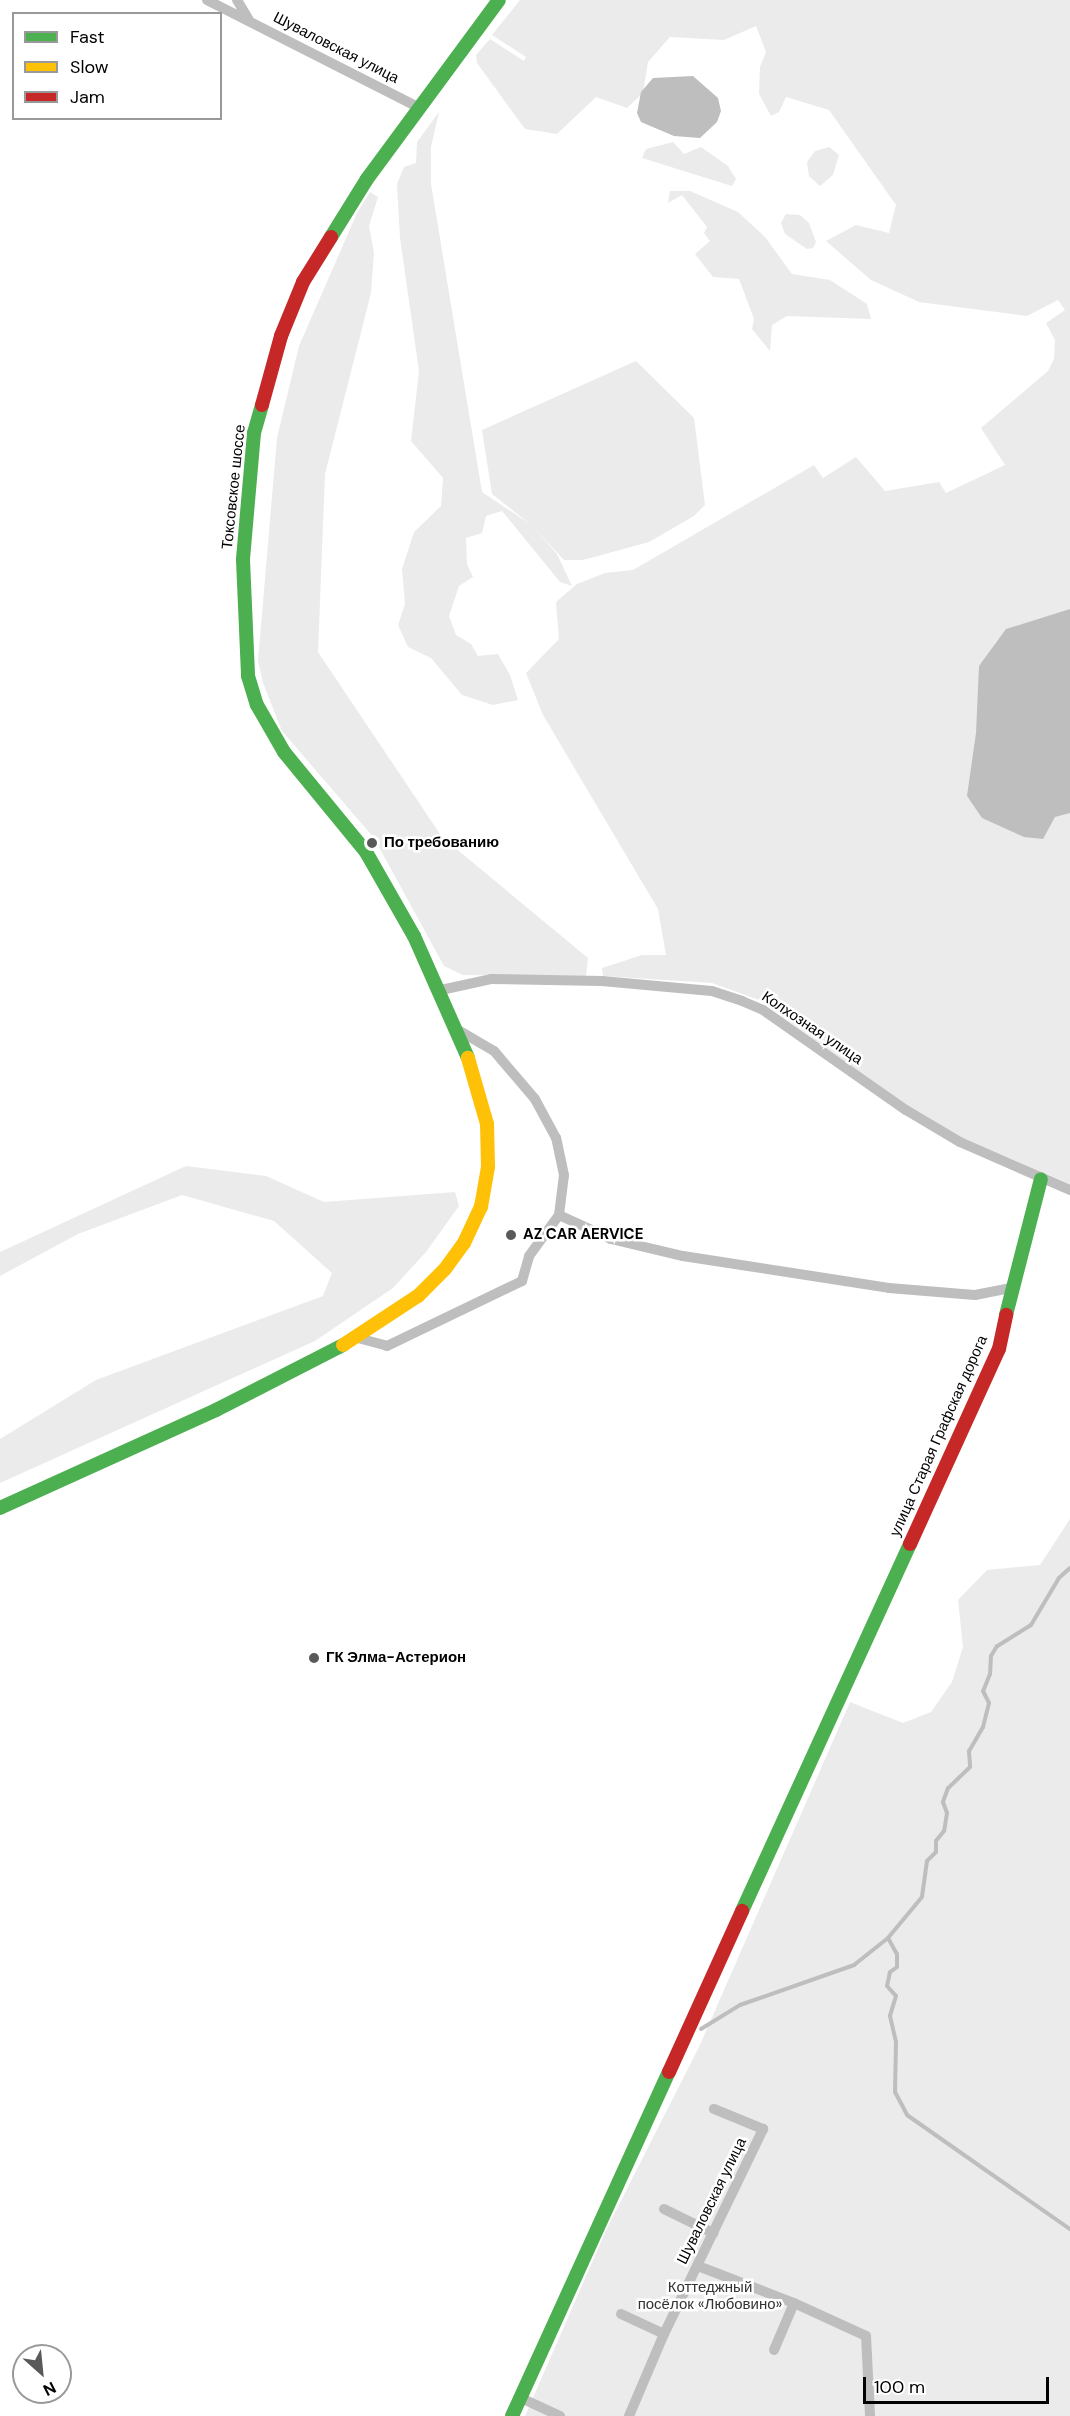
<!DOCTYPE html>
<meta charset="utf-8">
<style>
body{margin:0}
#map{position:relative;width:1070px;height:2416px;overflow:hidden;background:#fff;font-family:"DM Sans",sans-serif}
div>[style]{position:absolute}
.green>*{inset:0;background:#ebebeb}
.water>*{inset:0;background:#bebebe}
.stream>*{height:4px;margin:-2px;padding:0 2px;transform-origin:2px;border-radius:2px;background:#bebebe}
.street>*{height:10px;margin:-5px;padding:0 5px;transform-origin:5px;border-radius:5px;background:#bebebe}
.fast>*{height:14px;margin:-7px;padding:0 7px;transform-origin:7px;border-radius:7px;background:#4caf50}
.slow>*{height:14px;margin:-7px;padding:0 7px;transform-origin:7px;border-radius:7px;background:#ffc107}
.jam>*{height:14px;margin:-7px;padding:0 7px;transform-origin:7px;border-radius:7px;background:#c62828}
.dots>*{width:16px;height:16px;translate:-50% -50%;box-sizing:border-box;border:3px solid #fff;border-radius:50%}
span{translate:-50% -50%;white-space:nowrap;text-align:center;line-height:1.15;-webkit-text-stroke:5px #fff;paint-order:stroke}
.street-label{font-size:15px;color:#000}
.poi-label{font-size:15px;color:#000;font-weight:700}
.left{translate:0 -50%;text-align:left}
.park-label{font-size:15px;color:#323232}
.legend{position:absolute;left:12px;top:12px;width:210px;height:108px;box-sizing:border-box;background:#fff;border:2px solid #999;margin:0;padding:8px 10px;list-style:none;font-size:18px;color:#000}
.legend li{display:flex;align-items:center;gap:12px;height:30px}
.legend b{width:30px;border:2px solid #999}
.north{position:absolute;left:12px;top:2344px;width:60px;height:60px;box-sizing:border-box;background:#fff;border:2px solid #999;border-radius:50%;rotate:153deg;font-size:16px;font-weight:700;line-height:24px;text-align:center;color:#000}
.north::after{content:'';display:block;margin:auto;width:21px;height:27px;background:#595959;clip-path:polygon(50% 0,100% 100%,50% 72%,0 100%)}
.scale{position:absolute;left:863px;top:2377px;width:186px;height:27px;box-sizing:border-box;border:3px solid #000;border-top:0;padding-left:8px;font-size:18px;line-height:21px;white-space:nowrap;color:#000;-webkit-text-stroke:4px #fff;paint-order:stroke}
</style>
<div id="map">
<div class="green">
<i style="clip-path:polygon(520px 0,1070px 0,1070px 1184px,965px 1139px,905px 1104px,759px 1000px,712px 983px,603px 976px,602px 968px,642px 955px,666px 955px,658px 909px,543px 715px,526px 673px,559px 639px,556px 602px,577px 584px,605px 573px,633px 570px,814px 465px,823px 478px,856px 457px,885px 491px,939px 482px,946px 493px,1005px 465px,981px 428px,1048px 371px,1054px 359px,1055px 340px,1046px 323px,1065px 310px,1058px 300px,1027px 316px,919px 302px,871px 280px,826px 241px,856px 225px,889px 233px,896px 205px,829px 110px,786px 97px,779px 112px,771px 116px,759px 94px,760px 67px,766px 52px,756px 26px,724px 40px,670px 37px,648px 62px,643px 93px,627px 108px,596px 97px,557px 134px,525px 129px,477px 63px,476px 55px,490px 39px,524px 61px,526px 57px,492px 35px)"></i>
<i style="clip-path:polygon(439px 112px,431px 147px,431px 184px,482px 492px,530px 524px,492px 494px,482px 430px,636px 361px,694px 418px,705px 505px,694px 516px,649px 542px,583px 560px,564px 560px,532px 526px,557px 554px,572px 586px,560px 582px,502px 511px,486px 516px,482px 533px,466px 538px,467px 564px,473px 577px,459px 586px,449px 616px,456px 635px,471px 644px,478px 656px,498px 654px,510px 675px,518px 700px,493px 705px,462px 695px,431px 658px,408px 647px,398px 625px,405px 604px,402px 569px,414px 532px,441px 506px,443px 478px,411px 441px,419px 371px,400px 238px,397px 184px,404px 167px,416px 163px,417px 142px)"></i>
<i style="clip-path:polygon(673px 142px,684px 154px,701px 147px,728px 166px,736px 179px,732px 186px,642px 158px,646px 149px)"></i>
<i style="clip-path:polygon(829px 147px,839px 155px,833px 175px,820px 186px,809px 176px,807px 162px,815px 151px)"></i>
<i style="clip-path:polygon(670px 191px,690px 191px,738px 212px,765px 237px,792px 274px,830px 280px,867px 304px,871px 319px,787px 316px,772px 325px,770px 351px,752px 329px,754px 319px,739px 279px,713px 277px,695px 254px,710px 241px,704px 233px,707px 227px,682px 195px,668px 203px)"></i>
<i style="clip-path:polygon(370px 192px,378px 197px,369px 226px,374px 253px,371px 293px,325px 474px,318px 652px,442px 837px,588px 958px,586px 976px,463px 975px,444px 966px,374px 838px,282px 731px,263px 683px,258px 661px,277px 438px,299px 346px,357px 213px)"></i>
<i style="clip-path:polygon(786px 214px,800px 215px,809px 223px,816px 242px,813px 248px,807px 249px,785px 234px,781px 223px)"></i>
<i style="clip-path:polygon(186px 1166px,266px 1176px,324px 1202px,455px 1192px,459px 1206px,426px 1252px,393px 1288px,315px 1341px,0 1483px,0 1439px,96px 1380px,323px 1296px,332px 1273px,274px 1221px,182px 1195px,78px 1234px,0 1276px,0 1252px)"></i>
<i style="clip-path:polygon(1070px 1519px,1070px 2416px,525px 2416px,607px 2228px,699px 2047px,850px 1702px,903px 1723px,931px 1712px,952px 1682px,963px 1647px,958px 1600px,987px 1570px,1040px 1565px)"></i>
</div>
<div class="water">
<i style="clip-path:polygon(693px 76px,718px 98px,721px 111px,717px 122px,700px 138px,674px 136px,641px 122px,637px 113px,641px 92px,653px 78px)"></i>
<i style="clip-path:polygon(1070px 609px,1070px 813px,1055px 817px,1043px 839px,1024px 837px,982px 818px,967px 796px,976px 733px,979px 666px,1006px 629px)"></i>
</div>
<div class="stream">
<i style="left:1070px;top:1568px;width:15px;rotate:138deg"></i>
<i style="left:1059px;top:1578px;width:55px;rotate:120.8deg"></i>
<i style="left:1031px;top:1625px;width:40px;rotate:148deg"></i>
<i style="left:997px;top:1646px;width:12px;rotate:121deg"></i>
<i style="left:991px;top:1656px;width:18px;rotate:93deg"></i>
<i style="left:990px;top:1674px;width:18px;rotate:112deg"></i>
<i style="left:983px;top:1691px;width:13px;rotate:63deg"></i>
<i style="left:989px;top:1703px;width:25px;rotate:104deg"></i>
<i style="left:983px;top:1727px;width:28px;rotate:120deg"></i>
<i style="left:969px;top:1751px;width:16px;rotate:86deg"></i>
<i style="left:970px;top:1767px;width:30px;rotate:136deg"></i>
<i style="left:948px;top:1788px;width:15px;rotate:110deg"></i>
<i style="left:943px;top:1802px;width:12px;rotate:70deg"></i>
<i style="left:947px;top:1813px;width:18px;rotate:99deg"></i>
<i style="left:944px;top:1831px;width:13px;rotate:129deg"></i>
<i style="left:936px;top:1841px;width:11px;rotate:90deg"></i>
<i style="left:936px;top:1852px;width:13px;rotate:135deg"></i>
<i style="left:927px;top:1861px;width:36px;rotate:98deg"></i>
<i style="left:922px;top:1897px;width:53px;rotate:129.7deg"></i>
<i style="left:888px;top:1938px;width:18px;rotate:61deg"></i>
<i style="left:897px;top:1954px;width:13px;rotate:90deg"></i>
<i style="left:897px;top:1967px;width:9px;rotate:144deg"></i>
<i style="left:890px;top:1972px;width:14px;rotate:102deg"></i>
<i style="left:887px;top:1986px;width:13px;rotate:48deg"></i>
<i style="left:896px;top:1996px;width:21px;rotate:107deg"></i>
<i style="left:890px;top:2016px;width:27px;rotate:77deg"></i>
<i style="left:896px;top:2042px;width:50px;rotate:91.1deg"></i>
<i style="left:895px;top:2092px;width:26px;rotate:62deg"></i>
<i style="left:907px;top:2115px;width:199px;rotate:35deg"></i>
<i style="left:701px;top:2029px;width:46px;rotate:-31.6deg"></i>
<i style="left:740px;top:2005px;width:121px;rotate:-19.3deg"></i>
<i style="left:854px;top:1965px;width:43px;rotate:-38.5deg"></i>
</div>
<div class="street">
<i style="left:207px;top:0;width:237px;rotate:26.9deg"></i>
<i style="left:237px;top:0;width:23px;rotate:59deg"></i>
<i style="left:441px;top:990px;width:51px;rotate:-12.4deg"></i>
<i style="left:491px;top:979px;width:111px;rotate:1deg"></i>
<i style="left:602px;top:981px;width:110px;rotate:5.2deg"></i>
<i style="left:712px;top:991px;width:32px;rotate:18deg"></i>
<i style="left:742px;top:1001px;width:23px;rotate:23deg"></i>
<i style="left:763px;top:1010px;width:174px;rotate:35deg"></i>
<i style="left:906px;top:1110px;width:63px;rotate:30.7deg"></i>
<i style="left:960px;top:1142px;width:120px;rotate:23.6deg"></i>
<i style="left:559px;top:1215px;width:57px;rotate:24.8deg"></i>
<i style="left:611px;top:1239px;width:74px;rotate:13.3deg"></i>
<i style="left:683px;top:1256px;width:208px;rotate:8.8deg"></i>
<i style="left:889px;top:1288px;width:86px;rotate:4.7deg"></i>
<i style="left:975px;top:1295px;width:37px;rotate:-11deg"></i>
<i style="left:358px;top:1338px;width:30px;rotate:15deg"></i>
<i style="left:387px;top:1346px;width:150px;rotate:-25.7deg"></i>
<i style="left:522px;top:1281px;width:26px;rotate:-74deg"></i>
<i style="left:529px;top:1256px;width:51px;rotate:-53.8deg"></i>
<i style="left:559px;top:1215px;width:40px;rotate:-82.9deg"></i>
<i style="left:564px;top:1175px;width:38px;rotate:-102deg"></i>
<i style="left:556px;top:1138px;width:44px;rotate:-118.3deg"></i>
<i style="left:535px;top:1099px;width:63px;rotate:-130.5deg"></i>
<i style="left:494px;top:1051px;width:42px;rotate:-149.7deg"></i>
<i style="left:664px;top:2209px;width:55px;rotate:26.1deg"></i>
<i style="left:698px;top:2266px;width:103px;rotate:21.1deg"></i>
<i style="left:794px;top:2303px;width:79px;rotate:24.6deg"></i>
<i style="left:866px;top:2336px;width:79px;rotate:87.1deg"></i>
<i style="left:621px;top:2314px;width:47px;rotate:24.9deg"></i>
<i style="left:774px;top:2350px;width:51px;rotate:-66.9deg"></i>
<i style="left:521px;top:2398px;width:43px;rotate:24.8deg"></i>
<i style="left:629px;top:2416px;width:89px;rotate:-66.9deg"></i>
<i style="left:664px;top:2334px;width:228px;rotate:-64.2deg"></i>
<i style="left:763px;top:2129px;width:53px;rotate:-157.8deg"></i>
</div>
<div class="fast">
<i style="left:331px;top:237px;width:68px;rotate:-58.2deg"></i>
<i style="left:367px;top:179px;width:222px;rotate:-53.6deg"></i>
<i style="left:262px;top:405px;width:29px;rotate:106deg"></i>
<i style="left:254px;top:433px;width:127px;rotate:95deg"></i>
<i style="left:243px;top:560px;width:116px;rotate:87.5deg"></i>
<i style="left:248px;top:676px;width:30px;rotate:73deg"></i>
<i style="left:257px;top:705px;width:54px;rotate:60.1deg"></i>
<i style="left:284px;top:752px;width:129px;rotate:50.6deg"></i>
<i style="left:366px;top:852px;width:97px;rotate:60.3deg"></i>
<i style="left:414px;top:936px;width:133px;rotate:66.1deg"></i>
<i style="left:1006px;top:1315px;width:140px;rotate:-75.6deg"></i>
<i style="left:0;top:1508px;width:237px;rotate:-24.4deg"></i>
<i style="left:216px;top:1410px;width:143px;rotate:-27.1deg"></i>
<i style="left:742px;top:1911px;width:404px;rotate:-65.4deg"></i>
<i style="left:512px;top:2416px;width:378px;rotate:-65.5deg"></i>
</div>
<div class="slow">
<i style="left:343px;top:1345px;width:90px;rotate:-33.2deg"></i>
<i style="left:418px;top:1296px;width:38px;rotate:-45deg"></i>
<i style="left:445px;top:1269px;width:32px;rotate:-54deg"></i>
<i style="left:464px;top:1243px;width:40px;rotate:-65deg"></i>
<i style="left:481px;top:1207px;width:41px;rotate:-80.1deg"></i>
<i style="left:488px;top:1167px;width:43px;rotate:-91.3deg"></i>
<i style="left:487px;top:1124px;width:69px;rotate:-106.1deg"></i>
</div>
<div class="jam">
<i style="left:262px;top:405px;width:72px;rotate:-74.6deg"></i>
<i style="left:281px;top:336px;width:58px;rotate:-67.8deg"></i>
<i style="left:303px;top:282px;width:53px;rotate:-58.1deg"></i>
<i style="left:910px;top:1544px;width:214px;rotate:-65.5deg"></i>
<i style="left:999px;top:1349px;width:35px;rotate:-78deg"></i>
<i style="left:669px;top:2072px;width:177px;rotate:-65.6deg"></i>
</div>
<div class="dots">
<i style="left:372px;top:843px;background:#595959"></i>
<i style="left:511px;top:1235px;background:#595959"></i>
<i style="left:314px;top:1658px;background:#595959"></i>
</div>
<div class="street-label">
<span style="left:336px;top:48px;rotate:27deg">Шуваловская улица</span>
<span style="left:234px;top:487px;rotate:-84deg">Токсовское шоссе</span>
<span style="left:812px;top:1028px;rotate:34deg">Колхозная улица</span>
<span style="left:939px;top:1436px;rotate:-66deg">улица Старая Графская дорога</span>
<span style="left:712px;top:2201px;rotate:-64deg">Шуваловская улица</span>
</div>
<div class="poi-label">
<span class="left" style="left:384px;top:843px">По требованию</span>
<span class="left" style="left:523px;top:1235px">AZ CAR AERVICE</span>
<span class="left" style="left:326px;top:1658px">ГК Элма-Астерион</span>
</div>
<div class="park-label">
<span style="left:710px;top:2296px">Коттеджный<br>посёлок «Любовино»</span>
</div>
<ul class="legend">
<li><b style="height:8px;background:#4caf50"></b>Fast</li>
<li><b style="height:8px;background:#ffc107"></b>Slow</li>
<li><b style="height:8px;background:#c62828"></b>Jam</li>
</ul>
<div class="north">N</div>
<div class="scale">100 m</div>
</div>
